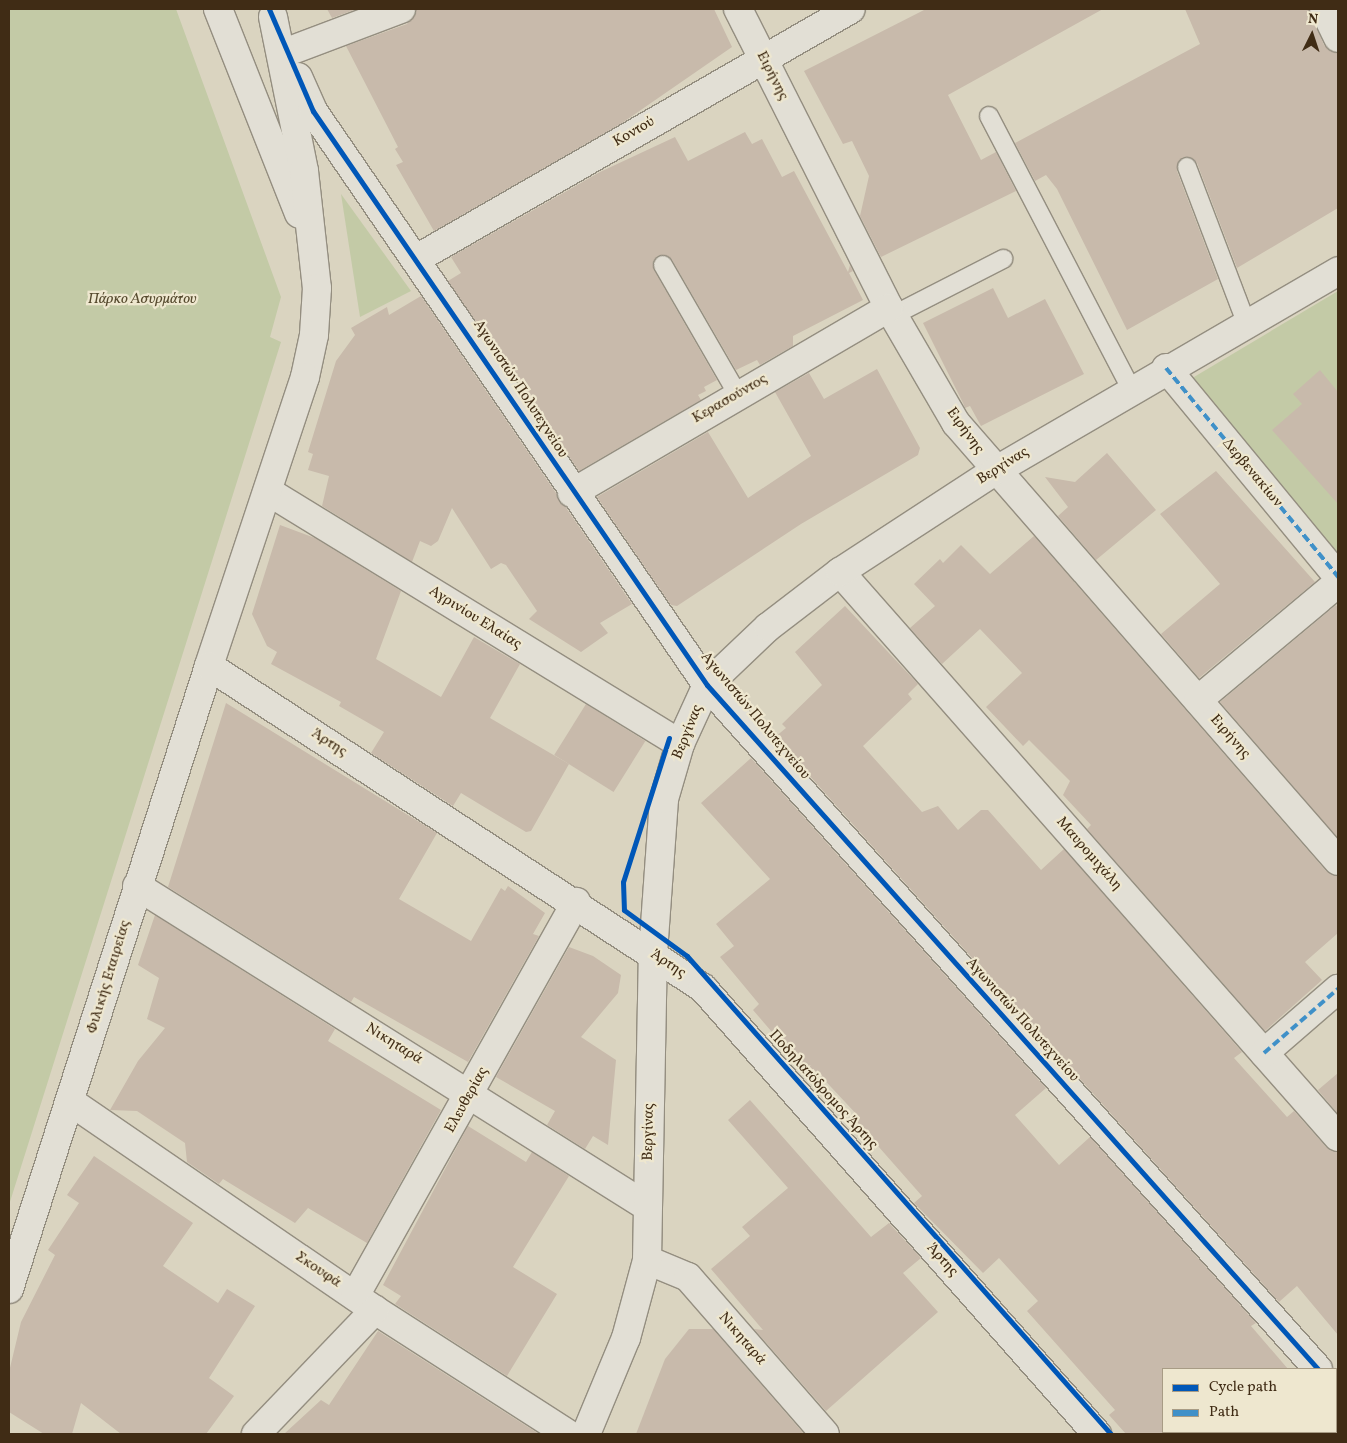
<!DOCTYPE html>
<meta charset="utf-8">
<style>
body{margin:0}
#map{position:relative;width:1347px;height:1443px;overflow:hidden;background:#dad4c0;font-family:Vollkorn,serif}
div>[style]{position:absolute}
.green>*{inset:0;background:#c3caa6}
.building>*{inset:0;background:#c8baab;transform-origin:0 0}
.roads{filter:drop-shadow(1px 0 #948e80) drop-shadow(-1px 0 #948e80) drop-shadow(0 1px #948e80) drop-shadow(0 -1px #948e80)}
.service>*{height:18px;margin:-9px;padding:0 9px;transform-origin:9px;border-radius:9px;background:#e2dfd5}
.minor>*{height:28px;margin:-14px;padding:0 14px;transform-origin:14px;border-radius:14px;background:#e2dfd5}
.tertiary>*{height:28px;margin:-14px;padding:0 14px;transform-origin:14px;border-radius:14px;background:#e2dfd5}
.quiet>*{height:4px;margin-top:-2px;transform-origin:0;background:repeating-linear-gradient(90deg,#3f90c8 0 8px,transparent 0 12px)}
.cycleway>*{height:5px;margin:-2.5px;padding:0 2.5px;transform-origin:2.5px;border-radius:2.5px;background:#0057b8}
span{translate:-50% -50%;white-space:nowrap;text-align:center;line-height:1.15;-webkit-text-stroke:4.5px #eee7cf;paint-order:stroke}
.street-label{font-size:15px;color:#402c15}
.park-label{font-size:15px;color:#564a2e;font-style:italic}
.frame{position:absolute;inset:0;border:10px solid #402c15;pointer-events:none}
.legend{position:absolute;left:1162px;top:1368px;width:175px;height:65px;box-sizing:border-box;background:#eee7cf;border:1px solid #a89c85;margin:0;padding:6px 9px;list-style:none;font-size:15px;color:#402c15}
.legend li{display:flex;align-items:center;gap:10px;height:25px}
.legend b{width:25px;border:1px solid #a89c85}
.north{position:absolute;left:1287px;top:10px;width:50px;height:50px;-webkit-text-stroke:4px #eee7cf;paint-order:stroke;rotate:4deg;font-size:14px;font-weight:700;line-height:20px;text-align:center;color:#402c15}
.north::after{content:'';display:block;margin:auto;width:18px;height:22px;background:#402c15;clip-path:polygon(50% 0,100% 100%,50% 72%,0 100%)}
</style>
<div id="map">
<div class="green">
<i style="clip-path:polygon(9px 9px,176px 9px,281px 297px,270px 337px,281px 342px,9px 1205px)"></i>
<i style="clip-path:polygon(341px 194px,411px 291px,360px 317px)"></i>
<i style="clip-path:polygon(1338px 291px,1338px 557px,1196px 394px,1194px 377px)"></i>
</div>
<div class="building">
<i style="clip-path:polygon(327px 9px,357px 9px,332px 18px)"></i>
<i style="clip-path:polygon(416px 9px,714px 9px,732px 47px,622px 123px,434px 231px,396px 165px,403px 162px,395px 149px,398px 147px,346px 46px,407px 24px)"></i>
<i style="clip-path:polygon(926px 9px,1103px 9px,948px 95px,981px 160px,996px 152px,1016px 191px,881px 257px,860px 216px,869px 176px,852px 141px,843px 144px,804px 71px)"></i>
<i style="clip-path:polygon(1185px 9px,1309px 9px,1324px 45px,1338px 53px,1338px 208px,1237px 268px,1197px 163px,1183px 157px,1177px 171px,1218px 279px,1127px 330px,1057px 189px,1046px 175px,1035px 181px,1015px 143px,1200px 44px)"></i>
<i style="clip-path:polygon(745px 132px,752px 144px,762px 139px,782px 177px,794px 171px,848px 272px,850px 265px,853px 271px,849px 273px,863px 300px,793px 336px,793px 346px,760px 365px,757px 360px,736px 370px,672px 260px,657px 256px,654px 270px,717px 380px,704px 387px,706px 391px,698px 395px,701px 400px,579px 471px,448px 281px,461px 273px,451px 257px,600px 172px,675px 137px,688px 161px)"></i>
<i style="clip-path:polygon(993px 288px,1008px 318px,1045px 299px,1084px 374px,981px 426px,970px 406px,965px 408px,963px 403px,923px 323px)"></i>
<i style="clip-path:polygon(421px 296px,632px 604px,600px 623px,608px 633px,581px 652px,529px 619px,537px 611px,506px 565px,501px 563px,491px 569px,452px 508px,438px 541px,431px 546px,420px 541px,412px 562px,322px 506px,329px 476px,308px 470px,313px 454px,308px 452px,336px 361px,355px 335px,351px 328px,387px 307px,389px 315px)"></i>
<i style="clip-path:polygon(877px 369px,920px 448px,918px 455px,801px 524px,677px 606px,671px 605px,597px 497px,708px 432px,748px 498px,811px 456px,775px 392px,809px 373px,824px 399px)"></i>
<i style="clip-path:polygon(1320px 370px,1338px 392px,1338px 504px,1272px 430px,1302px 404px,1293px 394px)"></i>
<i style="clip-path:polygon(1107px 453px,1156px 510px,1096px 560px,1058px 516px,1068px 507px,1045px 477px,1075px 482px)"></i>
<i style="clip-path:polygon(1216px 471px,1315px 582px,1199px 678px,1161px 634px,1220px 584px,1160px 514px)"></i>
<i style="clip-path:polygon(280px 525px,315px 538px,401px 591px,376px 659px,441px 697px,474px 637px,520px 664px,490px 718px,569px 764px,531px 831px,526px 832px,461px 793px,453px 806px,371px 753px,384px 732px,339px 706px,341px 702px,271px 664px,277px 652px,267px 646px,252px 614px)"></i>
<i style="clip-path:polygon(1034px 536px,1326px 871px,1338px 876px,1338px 933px,1305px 962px,1322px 980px,1265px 1031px,1087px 829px,1091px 825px,1063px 795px,1070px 781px,1029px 740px,1023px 746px,986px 707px,1022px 673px,980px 629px,942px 664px,910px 628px,935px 606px,914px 584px,940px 559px,943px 563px,961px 545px,990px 574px)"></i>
<i style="clip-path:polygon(1336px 605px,1338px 608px,1338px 838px,1220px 702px)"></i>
<i style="clip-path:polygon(845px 606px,918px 684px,908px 694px,912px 699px,863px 746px,922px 812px,938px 806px,958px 830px,981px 810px,988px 810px,1041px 870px,1064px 849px,1242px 1052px,1234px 1058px,1287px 1117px,1294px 1111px,1326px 1147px,1338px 1152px,1338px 1335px,1297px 1286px,1279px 1302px,775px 737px,786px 728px,782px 724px,822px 685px,795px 652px)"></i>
<i style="clip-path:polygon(226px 703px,437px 833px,399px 899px,471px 941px,501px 888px,505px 891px,508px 886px,545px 913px,533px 934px,539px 936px,468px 1062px,354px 997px,351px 1002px,168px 887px)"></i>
<i style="left:586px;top:704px;width:70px;height:60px;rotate:32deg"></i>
<i style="clip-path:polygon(751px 758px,1046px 1088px,1015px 1115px,1059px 1165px,1090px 1137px,1256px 1323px,1251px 1326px,1288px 1369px,1163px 1369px,1163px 1434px,1126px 1434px,1109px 1415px,1115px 1410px,1027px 1311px,1038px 1301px,999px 1258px,983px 1273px,914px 1203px,922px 1196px,856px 1121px,860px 1118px,816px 1071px,810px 1076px,753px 1010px,759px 1004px,720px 957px,734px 946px,716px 924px,770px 879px,701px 803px)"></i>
<i style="clip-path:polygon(155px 915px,335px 1029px,328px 1041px,441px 1110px,367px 1243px,308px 1208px,295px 1223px,223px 1179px,219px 1184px,187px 1162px,185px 1143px,137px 1111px,110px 1110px,138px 1061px,165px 1028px,147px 1019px,159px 978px,138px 965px)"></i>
<i style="clip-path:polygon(569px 947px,593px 956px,621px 975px,618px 993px,581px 1037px,616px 1060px,608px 1145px,593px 1136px,585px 1149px,547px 1125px,555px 1111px,496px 1077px)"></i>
<i style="clip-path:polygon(1338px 1073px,1338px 1114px,1318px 1090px)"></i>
<i style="clip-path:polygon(750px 1100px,871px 1237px,889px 1223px,921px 1258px,903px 1273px,938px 1312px,826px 1411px,754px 1329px,763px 1330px,711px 1269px,750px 1236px,742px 1227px,788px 1188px,728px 1120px)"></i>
<i style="clip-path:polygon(468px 1126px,526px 1162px,532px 1152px,569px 1176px,513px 1267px,557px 1294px,507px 1376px,395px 1304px,401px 1296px,383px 1285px)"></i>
<i style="clip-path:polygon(94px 1156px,193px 1223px,163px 1266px,218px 1303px,227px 1289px,255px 1306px,209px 1378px,234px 1396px,206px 1434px,121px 1434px,81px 1403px,72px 1434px,44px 1434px,9px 1412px,9px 1372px,21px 1322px,55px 1255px,48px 1250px,79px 1203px,67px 1195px)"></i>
<i style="clip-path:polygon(689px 1329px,713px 1329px,804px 1434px,636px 1434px,665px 1359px)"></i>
<i style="clip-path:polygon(378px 1331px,539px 1434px,284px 1434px,321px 1400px,329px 1405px)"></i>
</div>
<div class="roads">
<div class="service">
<i style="left:989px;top:116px;width:308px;rotate:62.5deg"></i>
<i style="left:1187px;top:167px;width:169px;rotate:69.2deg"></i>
<i style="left:663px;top:265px;width:148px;rotate:60deg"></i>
<i style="left:894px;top:315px;width:123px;rotate:-27.2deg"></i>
</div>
<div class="minor">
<i style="left:738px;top:9px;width:335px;rotate:63.2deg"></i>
<i style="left:889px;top:308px;width:133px;rotate:59.8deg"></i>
<i style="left:956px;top:423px;width:581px;rotate:48.91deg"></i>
<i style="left:1324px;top:9px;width:32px;rotate:64deg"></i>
<i style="left:287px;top:52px;width:122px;rotate:-20.7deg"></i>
<i style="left:418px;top:258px;width:499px;rotate:-29.9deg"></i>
<i style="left:1166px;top:368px;width:271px;rotate:50.5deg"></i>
<i style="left:269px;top:492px;width:482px;rotate:31.5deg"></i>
<i style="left:572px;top:493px;width:367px;rotate:-30.3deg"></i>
<i style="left:840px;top:572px;width:753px;rotate:48.61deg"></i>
<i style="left:1198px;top:700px;width:182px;rotate:-39.9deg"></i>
<i style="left:137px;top:886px;width:603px;rotate:32.14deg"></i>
<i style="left:1264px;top:1053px;width:98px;rotate:-40.9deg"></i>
<i style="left:71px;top:1102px;width:368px;rotate:34.4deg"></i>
<i style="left:375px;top:1310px;width:229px;rotate:32.7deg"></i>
<i style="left:647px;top:1260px;width:44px;rotate:22.5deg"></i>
<i style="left:688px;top:1277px;width:208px;rotate:48.9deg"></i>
<i style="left:9px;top:1289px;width:654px;rotate:-72.2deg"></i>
<i style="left:355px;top:1296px;width:452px;rotate:-60.7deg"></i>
<i style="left:256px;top:1434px;width:172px;rotate:-46.2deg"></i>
<i style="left:586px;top:1434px;width:104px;rotate:-67.4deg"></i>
<i style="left:626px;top:1338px;width:81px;rotate:-74.9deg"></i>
<i style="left:647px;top:1260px;width:307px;rotate:-88.9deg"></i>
<i style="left:653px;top:953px;width:154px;rotate:-85.9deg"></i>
<i style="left:664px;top:799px;width:57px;rotate:-73.8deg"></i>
<i style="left:680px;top:744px;width:65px;rotate:-65.4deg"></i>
<i style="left:707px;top:685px;width:84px;rotate:-43.6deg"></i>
<i style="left:768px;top:627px;width:91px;rotate:-37.4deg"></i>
<i style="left:840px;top:572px;width:185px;rotate:-33.1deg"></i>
<i style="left:995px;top:471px;width:397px;rotate:-30.2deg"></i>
</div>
<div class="tertiary">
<i style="left:218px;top:9px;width:220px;rotate:68.4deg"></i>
<i style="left:273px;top:17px;width:157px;rotate:78.6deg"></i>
<i style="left:304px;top:171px;width:118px;rotate:83.7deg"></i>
<i style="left:317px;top:288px;width:47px;rotate:93.7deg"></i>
<i style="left:314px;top:335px;width:43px;rotate:102.1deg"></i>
<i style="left:305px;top:377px;width:305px;rotate:108.4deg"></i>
<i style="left:209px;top:666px;width:590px;rotate:33.1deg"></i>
<i style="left:703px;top:988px;width:595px;rotate:48.54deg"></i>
<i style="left:298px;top:77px;width:37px;rotate:66deg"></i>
<i style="left:313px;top:111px;width:696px;rotate:55.53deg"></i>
<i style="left:707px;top:685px;width:917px;rotate:48.23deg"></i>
<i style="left:1336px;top:1390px;width:3px;rotate:45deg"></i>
</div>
</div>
<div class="quiet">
<i style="left:1166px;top:368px;width:271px;rotate:50.5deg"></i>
<i style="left:1264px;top:1053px;width:98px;rotate:-40.9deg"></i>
</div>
<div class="cycleway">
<i style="left:269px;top:9px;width:111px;rotate:66.7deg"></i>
<i style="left:313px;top:111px;width:696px;rotate:55.53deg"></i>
<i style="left:707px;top:685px;width:917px;rotate:48.23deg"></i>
<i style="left:669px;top:738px;width:151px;rotate:107.7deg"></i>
<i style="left:623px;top:882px;width:28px;rotate:88deg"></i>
<i style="left:624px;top:910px;width:78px;rotate:36.1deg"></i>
<i style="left:687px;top:956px;width:639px;rotate:48.43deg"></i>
</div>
<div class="street-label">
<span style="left:772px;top:76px;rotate:63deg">Ειρήνης</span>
<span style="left:634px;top:132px;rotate:-30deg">Κοντού</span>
<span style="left:520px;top:389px;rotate:57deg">Αγωνιστών Πολυτεχνείου</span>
<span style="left:730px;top:399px;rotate:-30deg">Κερασούντος</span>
<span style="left:965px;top:431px;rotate:54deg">Ειρήνης</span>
<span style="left:1003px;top:466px;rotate:-32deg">Βεργίνας</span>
<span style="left:1252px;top:473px;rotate:50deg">Δερβενακίων</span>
<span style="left:475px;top:618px;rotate:32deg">Αγρινίου Ελαίας</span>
<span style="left:755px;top:716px;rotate:50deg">Αγωνιστών Πολυτεχνείου</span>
<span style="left:688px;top:732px;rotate:-68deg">Βεργίνας</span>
<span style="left:1230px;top:737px;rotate:49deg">Ειρήνης</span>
<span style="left:329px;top:743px;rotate:33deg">Άρτης</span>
<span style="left:1089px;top:854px;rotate:49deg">Μαυρομιχάλη</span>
<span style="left:668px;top:964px;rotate:34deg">Άρτης</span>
<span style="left:109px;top:977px;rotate:-73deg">Φιλικής Εταιρείας</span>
<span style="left:1022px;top:1020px;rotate:48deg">Αγωνιστών Πολυτεχνείου</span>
<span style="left:394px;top:1044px;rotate:32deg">Νικηταρά</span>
<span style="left:823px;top:1090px;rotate:48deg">Ποδηλατόδρομος Άρτης</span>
<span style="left:467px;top:1100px;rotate:-61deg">Ελευθερίας</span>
<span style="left:649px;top:1132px;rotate:-89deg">Βεργίνας</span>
<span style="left:942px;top:1260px;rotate:48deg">Άρτης</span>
<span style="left:318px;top:1270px;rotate:34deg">Σκουφά</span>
<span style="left:742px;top:1339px;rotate:49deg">Νικηταρά</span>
</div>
<div class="park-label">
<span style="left:142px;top:300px">Πάρκο Ασυρμάτου</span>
</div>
<div class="frame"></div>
<ul class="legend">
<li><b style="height:6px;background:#0057b8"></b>Cycle path</li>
<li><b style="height:6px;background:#3f90c8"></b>Path</li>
</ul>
<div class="north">N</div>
</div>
